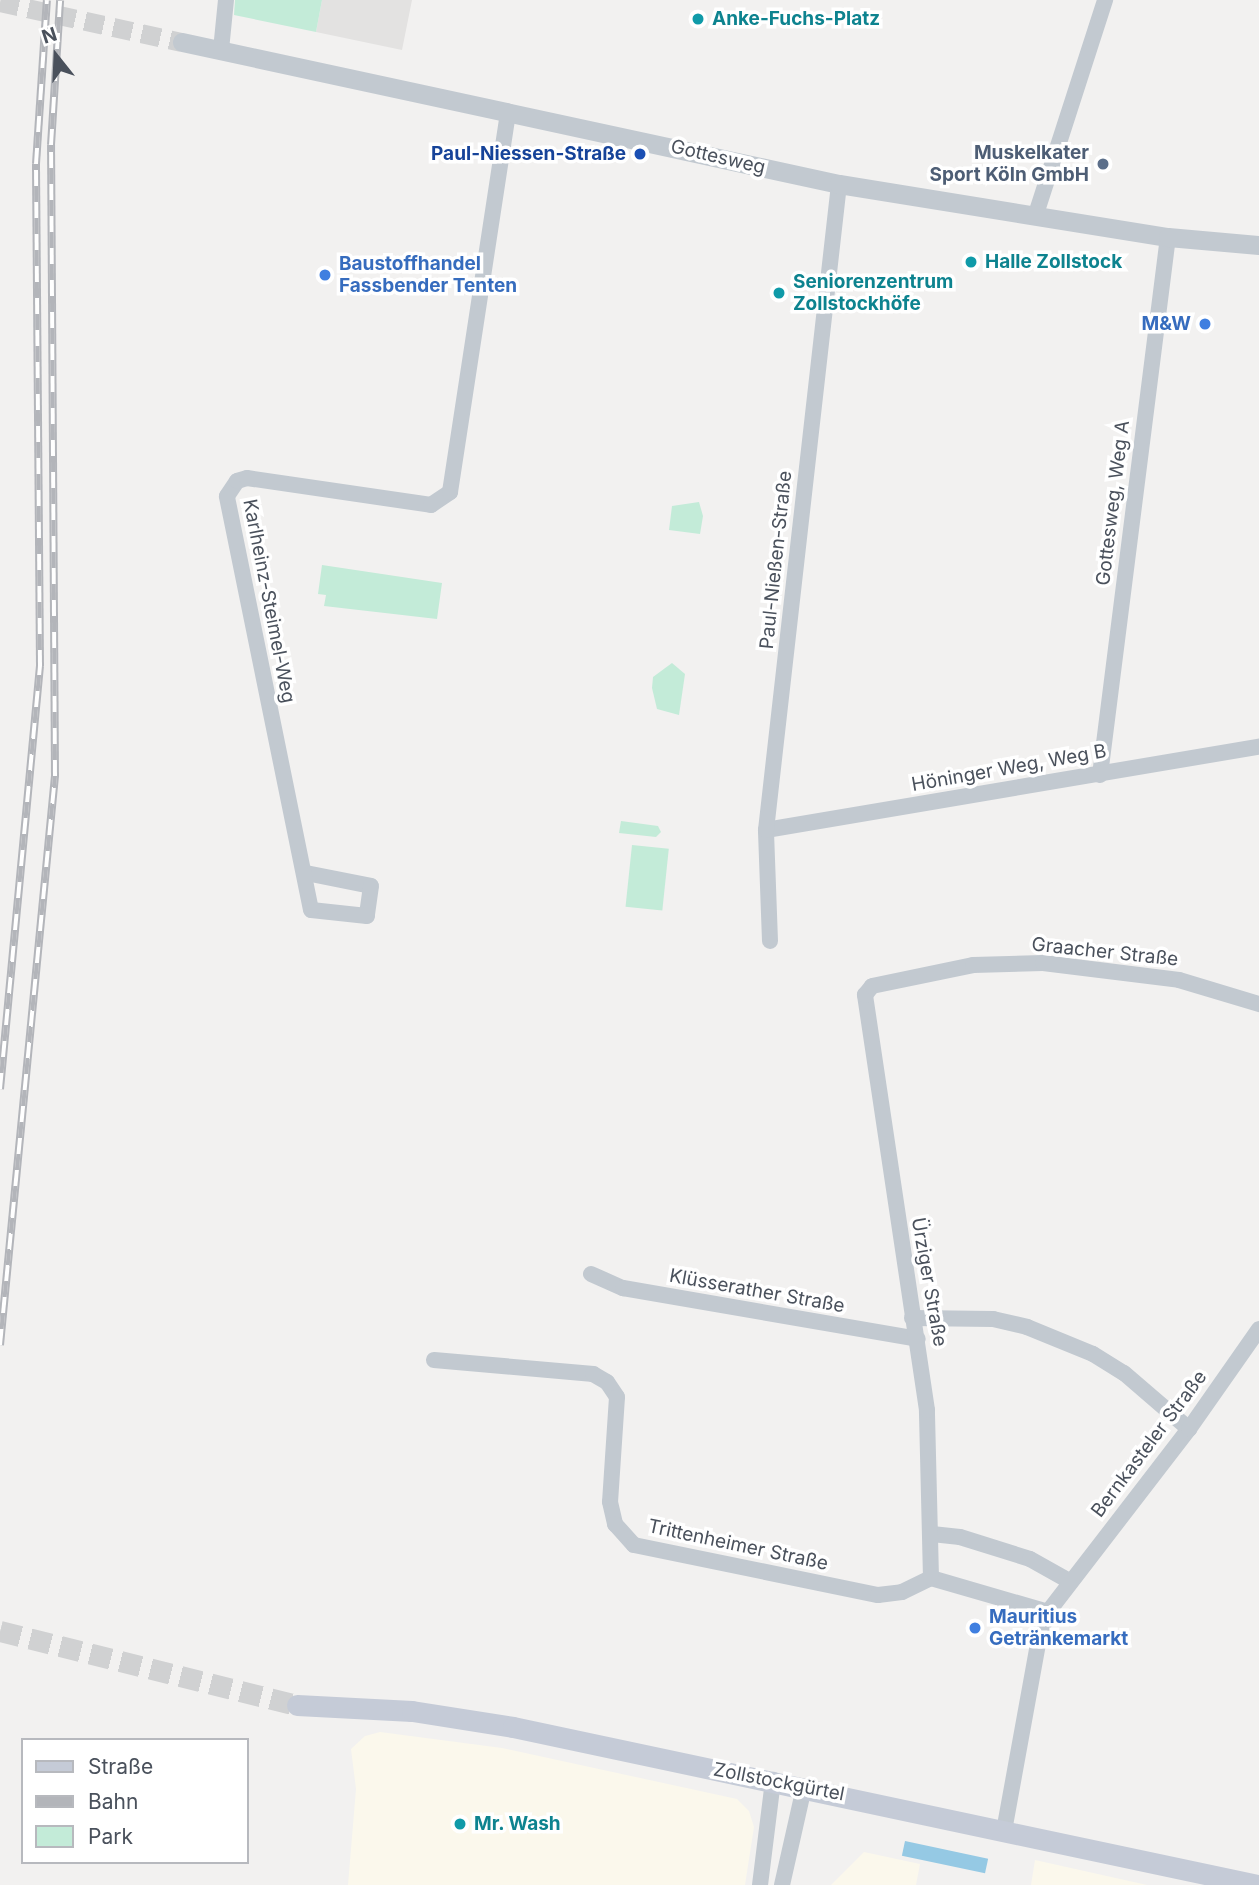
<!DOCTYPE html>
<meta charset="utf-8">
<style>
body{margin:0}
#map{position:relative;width:1259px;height:1885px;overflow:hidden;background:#f2f1f0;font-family:Inter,sans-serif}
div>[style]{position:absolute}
.commercial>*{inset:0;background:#fbf8ec}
.education>*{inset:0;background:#e3e2e1}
.green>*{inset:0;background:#c3ebd8;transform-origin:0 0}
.water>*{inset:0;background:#95c9e4;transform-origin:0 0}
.tertiary-tunnel>*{height:19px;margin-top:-9.5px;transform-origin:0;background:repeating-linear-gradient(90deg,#d0d1d2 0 19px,transparent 0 29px)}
.secondary-tunnel>*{height:21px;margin-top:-10.5px;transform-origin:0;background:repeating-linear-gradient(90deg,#d0d1d2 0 21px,transparent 0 31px)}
.minor>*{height:16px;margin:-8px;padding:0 8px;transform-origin:8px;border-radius:8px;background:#c2c9d0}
.tertiary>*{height:19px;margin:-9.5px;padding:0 9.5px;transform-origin:9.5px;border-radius:9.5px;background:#c2c9d0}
.secondary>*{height:21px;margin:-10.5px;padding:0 10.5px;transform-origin:10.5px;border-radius:10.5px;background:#c5cbd7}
.rail>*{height:8px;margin-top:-4px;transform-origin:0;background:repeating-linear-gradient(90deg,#fff 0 16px,#b3b5ba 0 32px);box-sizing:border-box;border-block:2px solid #b3b5ba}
.dots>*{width:19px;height:19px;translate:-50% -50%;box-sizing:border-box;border:4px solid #fff;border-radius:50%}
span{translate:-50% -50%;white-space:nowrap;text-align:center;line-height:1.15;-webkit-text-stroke:7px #fff;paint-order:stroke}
.culture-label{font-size:19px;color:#0d838f;font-weight:700}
.left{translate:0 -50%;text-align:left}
.service-label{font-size:19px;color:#4e5e75;font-weight:700}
.right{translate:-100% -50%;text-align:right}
.transit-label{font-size:19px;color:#164399;font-weight:700}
.street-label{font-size:19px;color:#4a515c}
.shop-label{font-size:19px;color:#366cbe;font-weight:700}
.legend{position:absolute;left:21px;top:1738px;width:228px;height:126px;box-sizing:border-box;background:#fff;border:2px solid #b7b9be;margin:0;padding:9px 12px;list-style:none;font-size:21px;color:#4a515c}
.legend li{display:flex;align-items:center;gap:14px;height:35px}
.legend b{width:35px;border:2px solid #b7b9be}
.north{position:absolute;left:21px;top:21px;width:70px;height:70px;-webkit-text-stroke:5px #fff;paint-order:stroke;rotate:342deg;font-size:19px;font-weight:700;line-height:28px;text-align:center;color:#4a515c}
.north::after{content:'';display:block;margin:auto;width:24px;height:32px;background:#4a515c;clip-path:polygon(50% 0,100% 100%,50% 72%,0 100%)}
</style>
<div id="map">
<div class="commercial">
<i style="clip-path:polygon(380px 1732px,502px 1748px,737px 1799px,749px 1811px,754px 1827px,745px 1885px,348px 1885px,356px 1789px,351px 1749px,365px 1736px)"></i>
<i style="clip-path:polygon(864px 1852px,920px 1864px,916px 1885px,831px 1885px)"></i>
<i style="clip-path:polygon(1035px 1860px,1147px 1885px,1031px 1885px)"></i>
</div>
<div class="education">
<i style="clip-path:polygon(322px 0,412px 0,402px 50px,316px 32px)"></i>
</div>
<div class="green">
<i style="clip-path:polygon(235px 0,322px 0,316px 32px,234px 15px)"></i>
<i style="clip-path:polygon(699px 502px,703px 516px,700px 534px,669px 530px,672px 506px)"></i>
<i style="clip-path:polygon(322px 565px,442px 583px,437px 619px,324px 606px,326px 595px,318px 594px)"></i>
<i style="clip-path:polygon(672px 663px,685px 674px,679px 715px,657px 709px,652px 688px,653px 677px)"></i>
<i style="clip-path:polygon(621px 821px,658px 826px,661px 832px,656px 837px,619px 833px)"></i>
<i style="left:632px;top:845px;width:37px;height:62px;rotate:6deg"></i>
</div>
<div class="water">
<i style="left:905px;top:1841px;width:85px;height:15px;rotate:12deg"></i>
</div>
<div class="tertiary-tunnel">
<i style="left:0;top:2px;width:186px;rotate:12.4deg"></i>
</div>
<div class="secondary-tunnel">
<i style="left:0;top:1631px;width:306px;rotate:14deg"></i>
</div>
<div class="minor">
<i style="left:221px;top:50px;width:50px;rotate:-84.3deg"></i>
<i style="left:1036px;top:214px;width:225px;rotate:-72.1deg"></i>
<i style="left:1100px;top:775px;width:542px;rotate:-82.8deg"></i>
<i style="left:766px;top:830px;width:500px;rotate:-9.6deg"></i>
<i style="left:306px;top:873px;width:66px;rotate:11.3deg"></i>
<i style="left:371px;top:886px;width:30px;rotate:98deg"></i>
<i style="left:367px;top:916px;width:56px;rotate:-173.9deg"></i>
<i style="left:311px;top:910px;width:422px;rotate:-101.5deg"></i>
<i style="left:227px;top:496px;width:18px;rotate:-56deg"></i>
<i style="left:237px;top:481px;width:10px;rotate:-17deg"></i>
<i style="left:247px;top:478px;width:186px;rotate:8.3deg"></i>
<i style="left:431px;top:505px;width:23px;rotate:-34deg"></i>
<i style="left:450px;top:492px;width:385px;rotate:-81.3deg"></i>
<i style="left:770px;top:941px;width:111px;rotate:-92.1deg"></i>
<i style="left:766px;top:830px;width:650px;rotate:-83.55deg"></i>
<i style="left:591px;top:1274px;width:35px;rotate:24deg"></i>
<i style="left:623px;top:1288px;width:299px;rotate:9.8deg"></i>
<i style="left:912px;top:1318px;width:81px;rotate:0.7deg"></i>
<i style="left:993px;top:1319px;width:35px;rotate:13deg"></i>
<i style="left:1027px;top:1327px;width:71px;rotate:22.2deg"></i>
<i style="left:1093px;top:1354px;width:36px;rotate:32deg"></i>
<i style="left:1124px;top:1373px;width:86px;rotate:40.7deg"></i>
<i style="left:434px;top:1360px;width:160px;rotate:5deg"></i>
<i style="left:593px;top:1374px;width:16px;rotate:30deg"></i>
<i style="left:607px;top:1382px;width:18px;rotate:56deg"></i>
<i style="left:617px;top:1397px;width:105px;rotate:93.8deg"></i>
<i style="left:610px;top:1502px;width:23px;rotate:77deg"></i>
<i style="left:615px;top:1524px;width:28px;rotate:48deg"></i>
<i style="left:634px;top:1545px;width:249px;rotate:11.6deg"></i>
<i style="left:878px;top:1595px;width:24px;rotate:-7deg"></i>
<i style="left:902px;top:1592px;width:32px;rotate:-26deg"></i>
<i style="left:931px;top:1578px;width:122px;rotate:16.2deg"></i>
<i style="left:932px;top:1534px;width:28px;rotate:6deg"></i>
<i style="left:960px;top:1537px;width:73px;rotate:17.4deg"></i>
<i style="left:1030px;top:1559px;width:45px;rotate:29.4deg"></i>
<i style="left:931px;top:1578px;width:168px;rotate:-91.4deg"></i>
<i style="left:927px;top:1410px;width:420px;rotate:-98.5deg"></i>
<i style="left:865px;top:995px;width:11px;rotate:-52deg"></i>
<i style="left:872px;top:986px;width:103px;rotate:-11.7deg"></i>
<i style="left:973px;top:965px;width:70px;rotate:-1.6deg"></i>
<i style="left:1043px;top:963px;width:137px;rotate:7.1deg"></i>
<i style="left:1179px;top:980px;width:84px;rotate:16.7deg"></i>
<i style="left:1004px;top:1831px;width:195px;rotate:-79.7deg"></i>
<i style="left:1039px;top:1639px;width:28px;rotate:-72deg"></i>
<i style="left:1048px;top:1612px;width:231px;rotate:-52.4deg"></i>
<i style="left:1189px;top:1429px;width:122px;rotate:-55deg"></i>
<i style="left:760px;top:1885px;width:106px;rotate:-82.9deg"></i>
<i style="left:782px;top:1885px;width:100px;rotate:-77.3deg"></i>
</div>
<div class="tertiary">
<i style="left:182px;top:42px;width:672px;rotate:12.2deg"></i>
<i style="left:839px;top:184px;width:333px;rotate:9.2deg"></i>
<i style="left:1168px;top:237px;width:91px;rotate:5deg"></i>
</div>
<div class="secondary">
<i style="left:297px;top:1705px;width:115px;rotate:3deg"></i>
<i style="left:412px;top:1711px;width:102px;rotate:9deg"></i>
<i style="left:513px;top:1727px;width:761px;rotate:11.99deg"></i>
</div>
<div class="rail">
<i style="left:0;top:1089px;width:425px;rotate:-84.6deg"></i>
<i style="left:40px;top:666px;width:502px;rotate:-90.46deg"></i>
<i style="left:36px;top:164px;width:164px;rotate:-86.2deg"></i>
<i style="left:0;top:1345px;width:572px;rotate:-84.48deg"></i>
<i style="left:55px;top:776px;width:631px;rotate:-90.36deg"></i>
<i style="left:51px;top:145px;width:145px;rotate:-86.4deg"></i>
</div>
<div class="dots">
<i style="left:698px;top:19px;background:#0f9aa8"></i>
<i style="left:640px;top:154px;background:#1a4fb4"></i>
<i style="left:1103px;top:164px;background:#5c6f8a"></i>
<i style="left:971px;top:262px;background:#0f9aa8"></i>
<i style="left:325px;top:275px;background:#3f7fe0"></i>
<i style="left:779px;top:293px;background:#0f9aa8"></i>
<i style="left:1205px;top:324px;background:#3f7fe0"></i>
<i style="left:975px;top:1628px;background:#3f7fe0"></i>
<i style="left:460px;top:1824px;background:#0f9aa8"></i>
</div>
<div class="culture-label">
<span class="left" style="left:712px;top:19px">Anke-Fuchs-Platz</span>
<span class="left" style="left:985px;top:262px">Halle Zollstock</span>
<span class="left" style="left:793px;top:293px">Seniorenzentrum<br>Zollstockhöfe</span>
<span class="left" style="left:474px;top:1824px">Mr. Wash</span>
</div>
<div class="service-label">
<span class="right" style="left:1089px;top:164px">Muskelkater<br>Sport Köln GmbH</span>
</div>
<div class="transit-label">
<span class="right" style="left:626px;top:154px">Paul-Niessen-Straße</span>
</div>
<div class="street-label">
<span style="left:718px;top:157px;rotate:13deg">Gottesweg</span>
<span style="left:1113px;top:503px;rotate:-83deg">Gottesweg, Weg A</span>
<span style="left:776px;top:560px;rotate:-84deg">Paul-Nießen-Straße</span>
<span style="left:269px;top:601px;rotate:79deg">Karlheinz-Steimel-Weg</span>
<span style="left:1009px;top:768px;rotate:-10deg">Höninger Weg, Weg B</span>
<span style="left:1105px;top:952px;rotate:6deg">Graacher Straße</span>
<span style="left:929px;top:1282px;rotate:80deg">Ürziger Straße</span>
<span style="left:757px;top:1291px;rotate:10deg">Klüsserather Straße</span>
<span style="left:1149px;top:1444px;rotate:-53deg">Bernkasteler Straße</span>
<span style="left:738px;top:1545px;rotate:12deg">Trittenheimer Straße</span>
<span style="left:779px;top:1782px;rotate:11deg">Zollstockgürtel</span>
</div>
<div class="shop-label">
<span class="left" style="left:339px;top:275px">Baustoffhandel<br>Fassbender Tenten</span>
<span class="right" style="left:1191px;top:324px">M&amp;W</span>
<span class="left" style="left:989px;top:1628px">Mauritius<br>Getränkemarkt</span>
</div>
<ul class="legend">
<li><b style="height:9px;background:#c5cbd7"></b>Straße</li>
<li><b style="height:9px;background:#b3b5ba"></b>Bahn</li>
<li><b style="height:19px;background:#c3ebd8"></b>Park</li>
</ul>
<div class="north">N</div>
</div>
